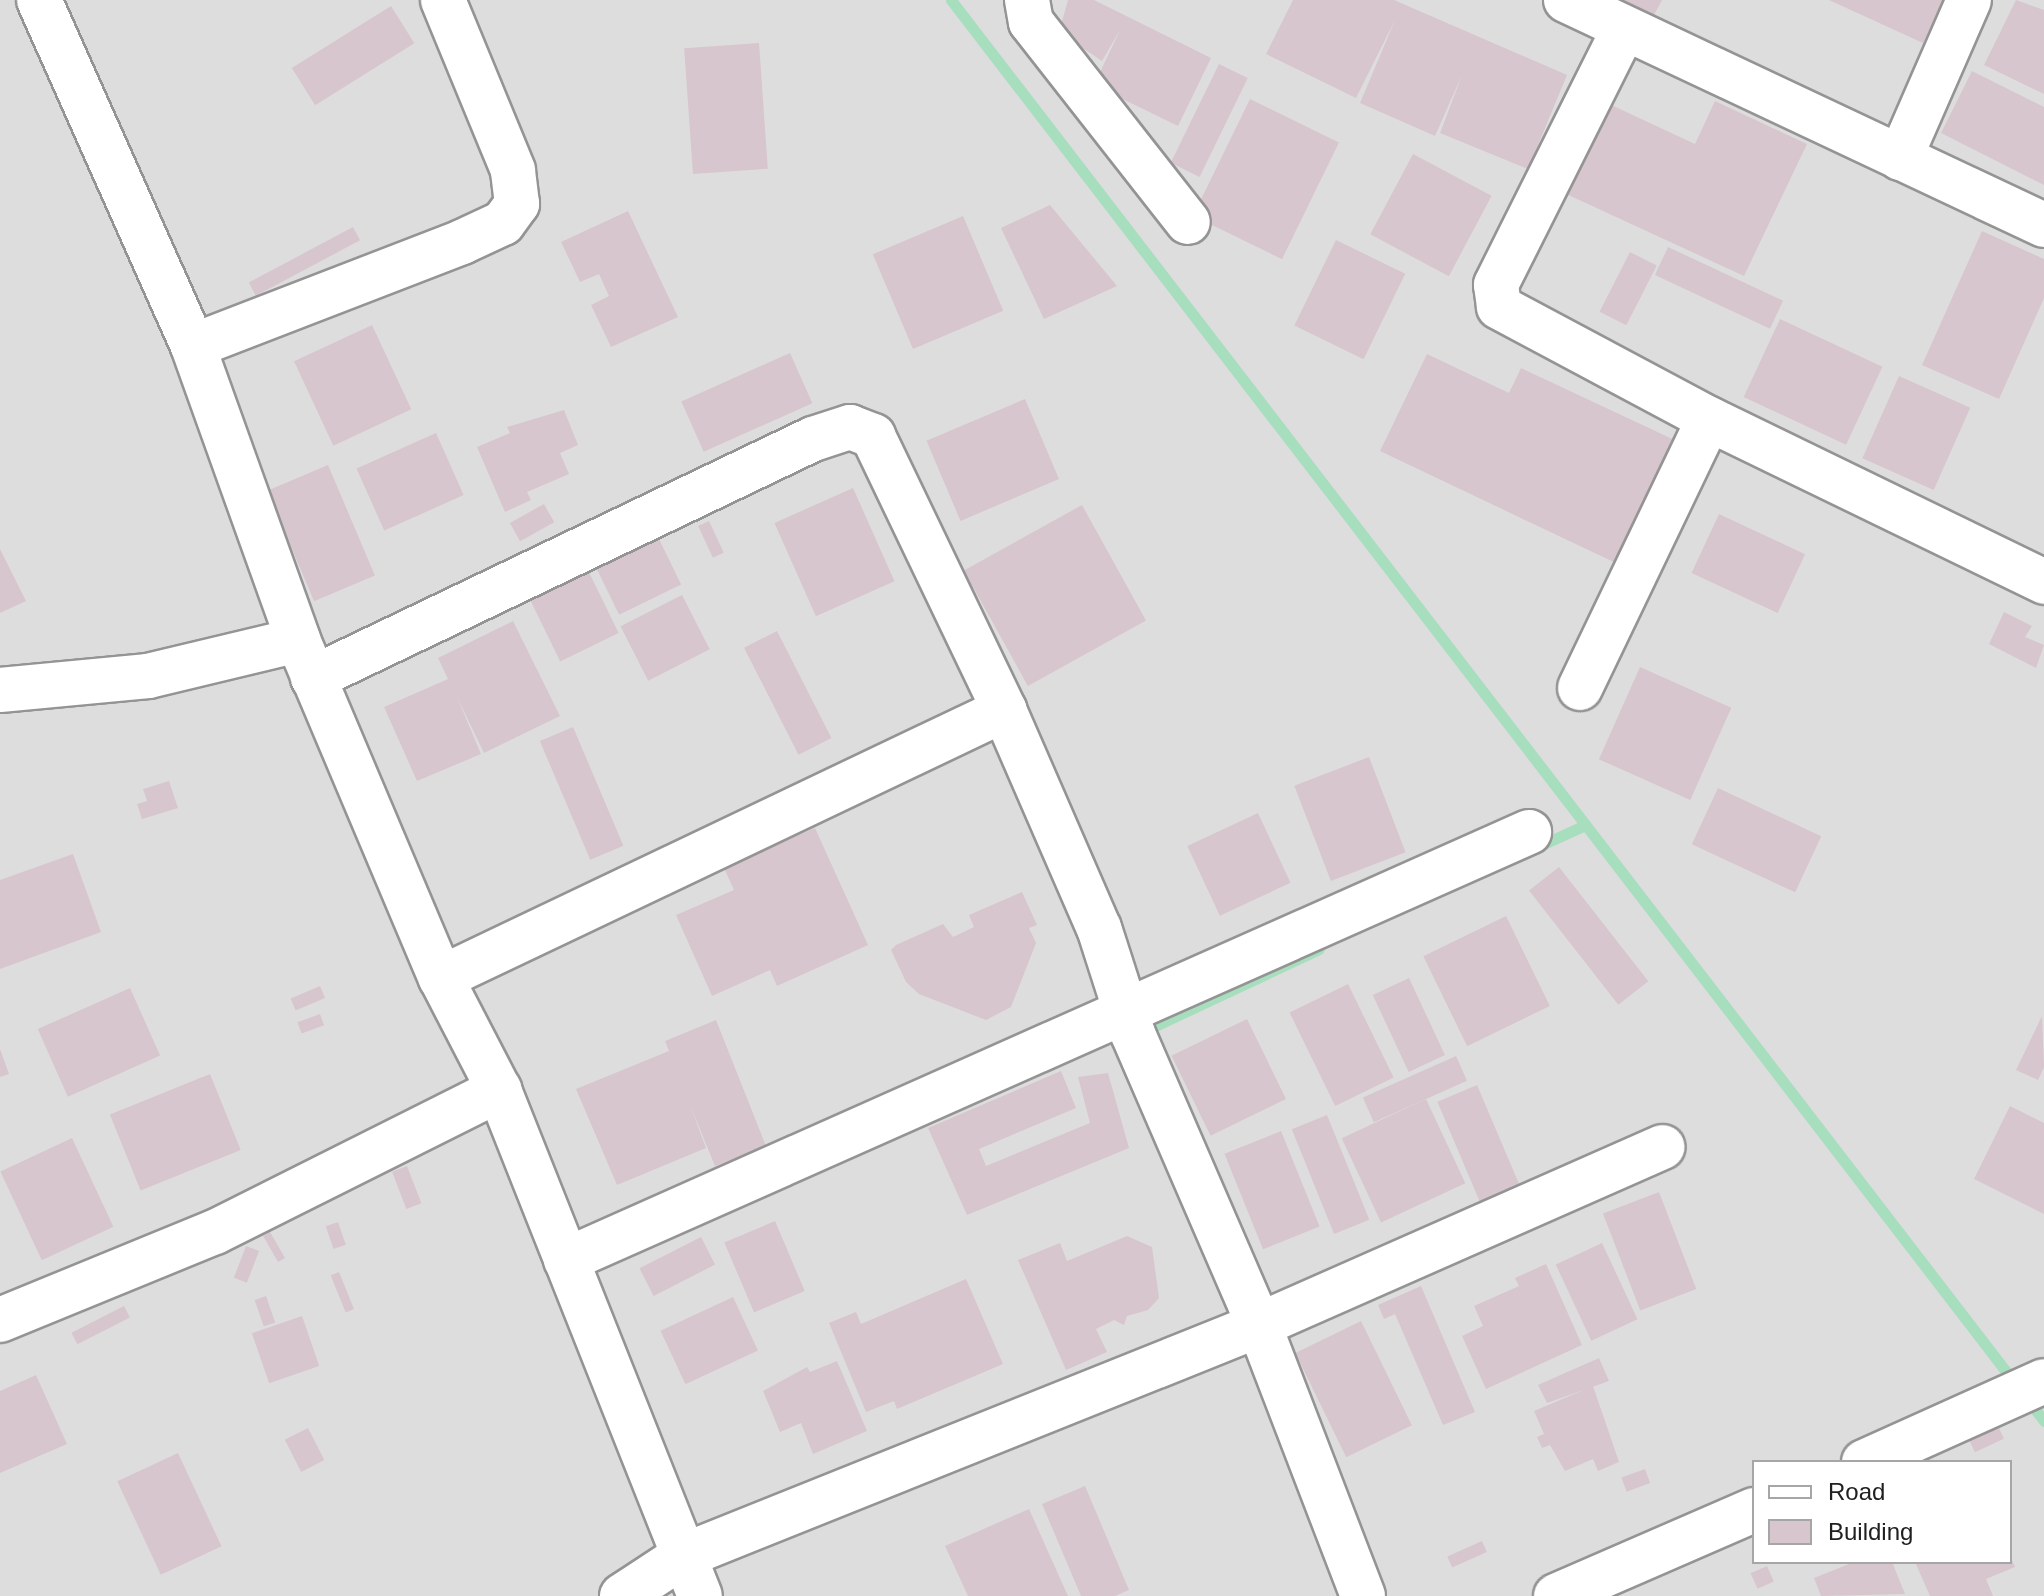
<!DOCTYPE html>
<style>
body{margin:0}
#map{position:relative;width:2044px;height:1596px;overflow:hidden;background:#f1e6e8;font-family:Helvetica,sans-serif}
div>[style]{position:absolute}
.residential>*{inset:0;background:#deddde}
.stream>*{height:11px;margin:-5.5px;padding:0 5.5px;transform-origin:5.5px;border-radius:5.5px;background:#a7debd}
.building>*{inset:0;background:#d7c6cd;transform-origin:0 0}
.roads{filter:drop-shadow(2px 0 #949494) drop-shadow(-2px 0 #949494) drop-shadow(0 2px #949494) drop-shadow(0 -2px #949494)}
.minor>*{height:44px;margin:-22px;padding:0 22px;transform-origin:22px;border-radius:22px;background:#fff}
span{translate:-50% -50%;white-space:nowrap;text-align:center;line-height:1.15;-webkit-text-stroke:6px #fff;paint-order:stroke}
.legend{position:absolute;left:1752px;top:1460px;width:260px;height:104px;box-sizing:border-box;background:#fff;border:2px solid #a6a6a6;margin:0;padding:10px 14px;list-style:none;font-size:24px;color:#202020}
.legend li{display:flex;align-items:center;gap:16px;height:40px}
.legend b{width:40px;border:2px solid #a6a6a6}
</style>
<div id="map">
<div class="residential">
<i style="clip-path:polygon(evenodd,0 0,2044px 0,2044px 1596px,0 1596px,0 0,1754px 1462px,2010px 1462px,2010px 1562px,1754px 1562px,1754px 1462px)"></i>
</div>
<div class="stream">
<i style="left:951px;top:0;width:1744px;rotate:52.43deg"></i>
<i style="left:1537px;top:847px;width:53px;rotate:-24.6deg"></i>
<i style="left:1142px;top:1032px;width:195px;rotate:-25.1deg"></i>
<i style="left:2027px;top:1399px;width:28px;rotate:52deg"></i>
</div>
<div class="building">
<i style="clip-path:polygon(1068px 0,1094px 0,1211px 58px,1178px 126px,1094px 85px,1120px 30px,1102px 61px,1059px 32px)"></i>
<i style="clip-path:polygon(1293px 0,1394px 0,1567px 75px,1528px 169px,1440px 133px,1462px 75px,1435px 136px,1360px 103px,1395px 20px,1356px 98px,1266px 54px)"></i>
<i style="clip-path:polygon(1618px 0,1662px 0,1653px 17px)"></i>
<i style="clip-path:polygon(1829px 0,1943px 0,1923px 43px)"></i>
<i style="clip-path:polygon(2016px 0,2044px 10px,2044px 94px,1984px 65px)"></i>
<i style="left:391px;top:6px;width:44px;height:117px;rotate:58deg"></i>
<i style="left:759px;top:43px;width:126px;height:75px;rotate:86deg"></i>
<i style="left:1219px;top:64px;width:32px;height:110px;rotate:26deg"></i>
<i style="clip-path:polygon(1972px 71px,2044px 107px,2044px 185px,1941px 133px)"></i>
<i style="left:1250px;top:99px;width:99px;height:130px;rotate:26deg"></i>
<i style="clip-path:polygon(1715px 101px,1807px 144px,1744px 276px,1564px 193px,1607px 103px,1695px 144px)"></i>
<i style="left:1413px;top:154px;width:89px;height:91px;rotate:28deg"></i>
<i style="clip-path:polygon(1050px 205px,1117px 286px,1044px 319px,1001px 228px)"></i>
<i style="clip-path:polygon(628px 211px,678px 317px,611px 347px,591px 305px,609px 296px,599px 274px,580px 282px,561px 242px)"></i>
<i style="left:963px;top:216px;width:103px;height:98px;rotate:67deg"></i>
<i style="left:353px;top:227px;width:15px;height:118px;rotate:62deg"></i>
<i style="clip-path:polygon(1982px 231px,2044px 259px,2044px 298px,1999px 399px,1922px 365px)"></i>
<i style="left:1336px;top:240px;width:77px;height:95px;rotate:26deg"></i>
<i style="left:1668px;top:247px;width:127px;height:31px;rotate:25deg"></i>
<i style="left:1630px;top:252px;width:30px;height:67px;rotate:27deg"></i>
<i style="left:1780px;top:319px;width:113px;height:86px;rotate:25deg"></i>
<i style="left:372px;top:325px;width:93px;height:86px;rotate:65deg"></i>
<i style="left:790px;top:353px;width:55px;height:119px;rotate:66deg"></i>
<i style="clip-path:polygon(1427px 354px,1509px 393px,1521px 368px,1681px 443px,1622px 566px,1380px 451px)"></i>
<i style="left:1899px;top:376px;width:78px;height:90px;rotate:24deg"></i>
<i style="left:1025px;top:399px;width:87px;height:107px;rotate:67deg"></i>
<i style="clip-path:polygon(564px 410px,578px 445px,560px 453px,569px 474px,527px 492px,531px 500px,505px 512px,477px 447px,510px 433px,507px 427px)"></i>
<i style="left:436px;top:433px;width:68px;height:87px;rotate:66deg"></i>
<i style="left:328px;top:465px;width:120px;height:66px;rotate:67deg"></i>
<i style="left:853px;top:488px;width:102px;height:86px;rotate:66deg"></i>
<i style="left:544px;top:504px;width:21px;height:39px;rotate:61deg"></i>
<i style="left:1082px;top:505px;width:132px;height:135px;rotate:61deg"></i>
<i style="left:1719px;top:514px;width:95px;height:65px;rotate:25deg"></i>
<i style="left:709px;top:521px;width:35px;height:12px;rotate:65deg"></i>
<i style="left:657px;top:535px;width:55px;height:69px;rotate:64deg"></i>
<i style="clip-path:polygon(0 549px,26px 601px,0 613px)"></i>
<i style="left:584px;top:562px;width:79px;height:65px;rotate:64deg"></i>
<i style="left:682px;top:595px;width:61px;height:69px;rotate:63deg"></i>
<i style="clip-path:polygon(2004px 612px,2032px 626px,2025px 637px,2044px 645px,2036px 668px,1989px 644px)"></i>
<i style="clip-path:polygon(513px 621px,560px 716px,484px 753px,457px 697px,481px 754px,417px 781px,384px 707px,448px 679px,438px 658px)"></i>
<i style="left:777px;top:631px;width:120px;height:37px;rotate:63deg"></i>
<i style="left:1640px;top:667px;width:100px;height:101px;rotate:24deg"></i>
<i style="left:573px;top:727px;width:129px;height:36px;rotate:67deg"></i>
<i style="left:1369px;top:757px;width:102px;height:80px;rotate:69deg"></i>
<i style="clip-path:polygon(169px 781px,178px 808px,142px 819px,137px 804px,147px 801px,143px 789px)"></i>
<i style="left:1718px;top:788px;width:114px;height:62px;rotate:25deg"></i>
<i style="left:1258px;top:813px;width:77px;height:78px;rotate:65deg"></i>
<i style="clip-path:polygon(815px 828px,868px 945px,777px 986px,770px 970px,712px 996px,676px 915px,734px 890px,724px 868px)"></i>
<i style="clip-path:polygon(73px 854px,101px 932px,0 969px,0 880px)"></i>
<i style="left:1559px;top:867px;width:145px;height:38px;rotate:52deg"></i>
<i style="clip-path:polygon(1022px 892px,1037px 925px,1029px 928px,1036px 943px,1011px 1007px,986px 1020px,919px 994px,906px 982px,891px 950px,896px 945px,943px 924px,953px 937px,974px 927px,969px 915px)"></i>
<i style="left:1506px;top:916px;width:100px;height:92px;rotate:64deg"></i>
<i style="left:1409px;top:978px;width:85px;height:40px;rotate:65deg"></i>
<i style="left:1348px;top:984px;width:104px;height:65px;rotate:64deg"></i>
<i style="left:320px;top:986px;width:13px;height:32px;rotate:67deg"></i>
<i style="left:130px;top:988px;width:74px;height:101px;rotate:66deg"></i>
<i style="left:320px;top:1014px;width:12px;height:24px;rotate:70deg"></i>
<i style="clip-path:polygon(2042px 1016px,2044px 1067px,2038px 1080px,2016px 1070px)"></i>
<i style="left:1247px;top:1019px;width:89px;height:84px;rotate:64deg"></i>
<i style="clip-path:polygon(716px 1020px,766px 1146px,715px 1166px,690px 1105px,706px 1148px,617px 1185px,576px 1089px,669px 1051px,665px 1041px)"></i>
<i style="clip-path:polygon(0 1049px,9px 1074px,0 1077px)"></i>
<i style="left:1456px;top:1056px;width:27px;height:102px;rotate:66deg"></i>
<i style="clip-path:polygon(1061px 1071px,1076px 1108px,979px 1149px,986px 1166px,1090px 1123px,1078px 1077px,1108px 1073px,1129px 1148px,967px 1215px,928px 1128px)"></i>
<i style="left:210px;top:1074px;width:82px;height:108px;rotate:68deg"></i>
<i style="left:1477px;top:1085px;width:109px;height:43px;rotate:67deg"></i>
<i style="left:1426px;top:1099px;width:93px;height:93px;rotate:65deg"></i>
<i style="clip-path:polygon(2010px 1106px,2044px 1123px,2044px 1214px,1974px 1179px)"></i>
<i style="left:1327px;top:1115px;width:113px;height:38px;rotate:68deg"></i>
<i style="left:1281px;top:1131px;width:103px;height:61px;rotate:68deg"></i>
<i style="left:72px;top:1138px;width:98px;height:79px;rotate:65deg"></i>
<i style="left:407px;top:1166px;width:40px;height:16px;rotate:69deg"></i>
<i style="left:1659px;top:1192px;width:104px;height:60px;rotate:69deg"></i>
<i style="left:775px;top:1221px;width:76px;height:55px;rotate:67deg"></i>
<i style="left:338px;top:1222px;width:24px;height:13px;rotate:71deg"></i>
<i style="left:270px;top:1232px;width:30px;height:8px;rotate:60deg"></i>
<i style="clip-path:polygon(1127px 1236px,1152px 1247px,1159px 1298px,1148px 1310px,1127px 1316px,1124px 1325px,1114px 1320px,1096px 1329px,1107px 1352px,1066px 1370px,1018px 1260px,1060px 1243px,1067px 1261px)"></i>
<i style="left:701px;top:1237px;width:31px;height:69px;rotate:63deg"></i>
<i style="left:1602px;top:1243px;width:84px;height:51px;rotate:65deg"></i>
<i style="left:246px;top:1246px;width:14px;height:34px;rotate:21deg"></i>
<i style="clip-path:polygon(1546px 1264px,1582px 1345px,1486px 1389px,1462px 1336px,1483px 1326px,1474px 1306px,1519px 1286px,1515px 1278px)"></i>
<i style="left:339px;top:1272px;width:40px;height:9px;rotate:68deg"></i>
<i style="clip-path:polygon(966px 1279px,1003px 1364px,897px 1409px,894px 1401px,866px 1412px,829px 1323px,856px 1312px,861px 1324px)"></i>
<i style="clip-path:polygon(1421px 1286px,1475px 1412px,1443px 1425px,1395px 1314px,1384px 1319px,1378px 1305px)"></i>
<i style="left:266px;top:1296px;width:28px;height:12px;rotate:71deg"></i>
<i style="left:733px;top:1297px;width:59px;height:80px;rotate:65deg"></i>
<i style="left:124px;top:1306px;width:13px;height:59px;rotate:63deg"></i>
<i style="left:302px;top:1316px;width:53px;height:53px;rotate:71deg"></i>
<i style="left:1361px;top:1321px;width:116px;height:73px;rotate:64deg"></i>
<i style="clip-path:polygon(1599px 1358px,1609px 1381px,1547px 1403px,1538px 1385px)"></i>
<i style="clip-path:polygon(837px 1361px,867px 1431px,813px 1454px,801px 1423px,780px 1432px,763px 1391px,807px 1367px,810px 1372px)"></i>
<i style="clip-path:polygon(36px 1375px,67px 1444px,0 1473px,0 1391px)"></i>
<i style="clip-path:polygon(1593px 1386px,1619px 1462px,1598px 1471px,1593px 1459px,1565px 1471px,1550px 1445px,1542px 1448px,1537px 1437px,1544px 1434px,1534px 1411px)"></i>
<i style="left:1998px;top:1426px;width:14px;height:32px;rotate:65deg"></i>
<i style="left:308px;top:1428px;width:36px;height:26px;rotate:63deg"></i>
<i style="left:178px;top:1453px;width:103px;height:67px;rotate:65deg"></i>
<i style="left:1645px;top:1469px;width:15px;height:25px;rotate:70deg"></i>
<i style="clip-path:polygon(1085px 1486px,1129px 1590px,1115px 1596px,1081px 1596px,1042px 1504px)"></i>
<i style="clip-path:polygon(1029px 1509px,1068px 1596px,968px 1596px,945px 1546px)"></i>
<i style="left:1482px;top:1541px;width:12px;height:38px;rotate:66deg"></i>
<i style="clip-path:polygon(2010px 1556px,2015px 1567px,1986px 1579px,1993px 1596px,1930px 1596px,1915px 1562px,2010px 1562px)"></i>
<i style="clip-path:polygon(1854px 1562px,1892px 1562px,1905px 1594px,1821px 1596px,1814px 1578px)"></i>
<i style="left:1767px;top:1566px;width:17px;height:18px;rotate:66deg"></i>
</div>
<div class="roads">
<div class="minor">
<i style="left:39px;top:0;width:379px;rotate:66deg"></i>
<i style="left:193px;top:346px;width:312px;rotate:70.3deg"></i>
<i style="left:298px;top:640px;width:367px;rotate:67.1deg"></i>
<i style="left:441px;top:978px;width:126px;rotate:62.6deg"></i>
<i style="left:499px;top:1090px;width:544px;rotate:68.34deg"></i>
<i style="left:1027px;top:0;width:22px;rotate:80deg"></i>
<i style="left:1031px;top:22px;width:254px;rotate:51.9deg"></i>
<i style="left:1566px;top:0;width:528px;rotate:25.21deg"></i>
<i style="left:1624px;top:29px;width:286px;rotate:116.6deg"></i>
<i style="left:1496px;top:285px;width:22px;rotate:82deg"></i>
<i style="left:1499px;top:307px;width:238px;rotate:28.1deg"></i>
<i style="left:1709px;top:419px;width:373px;rotate:25.9deg"></i>
<i style="left:1900px;top:158px;width:172px;rotate:-66.4deg"></i>
<i style="left:193px;top:346px;width:288px;rotate:-21.1deg"></i>
<i style="left:462px;top:242px;width:45px;rotate:-24.9deg"></i>
<i style="left:503px;top:223px;width:24px;rotate:-54deg"></i>
<i style="left:517px;top:204px;width:34px;rotate:-97deg"></i>
<i style="left:513px;top:170px;width:184px;rotate:-112.4deg"></i>
<i style="left:313px;top:678px;width:554px;rotate:-25.55deg"></i>
<i style="left:813px;top:439px;width:39px;rotate:-18deg"></i>
<i style="left:850px;top:427px;width:25px;rotate:21deg"></i>
<i style="left:873px;top:436px;width:304px;rotate:64.4deg"></i>
<i style="left:1004px;top:710px;width:238px;rotate:66.5deg"></i>
<i style="left:1099px;top:928px;width:111px;rotate:72.2deg"></i>
<i style="left:1133px;top:1034px;width:317px;rotate:66.6deg"></i>
<i style="left:1259px;top:1325px;width:290px;rotate:69deg"></i>
<i style="left:1580px;top:688px;width:298px;rotate:-64.4deg"></i>
<i style="left:0;top:690px;width:149px;rotate:-5.4deg"></i>
<i style="left:148px;top:676px;width:154px;rotate:-13.5deg"></i>
<i style="left:441px;top:978px;width:624px;rotate:-25.46deg"></i>
<i style="left:566px;top:1260px;width:1054px;rotate:-23.96deg"></i>
<i style="left:0;top:1320px;width:232px;rotate:-22.3deg"></i>
<i style="left:215px;top:1232px;width:318px;rotate:-26.6deg"></i>
<i style="left:1864px;top:1462px;width:197px;rotate:-24.2deg"></i>
<i style="left:622px;top:1596px;width:73px;rotate:-33.3deg"></i>
<i style="left:683px;top:1556px;width:621px;rotate:-21.85deg"></i>
<i style="left:1259px;top:1325px;width:441px;rotate:-23.8deg"></i>
<i style="left:1556px;top:1596px;width:216px;rotate:-23.5deg"></i>
</div>
</div>
<ul class="legend">
<li><b style="height:10px;background:#fff"></b>Road</li>
<li><b style="height:22px;background:#d7c6cd"></b>Building</li>
</ul>
</div>
